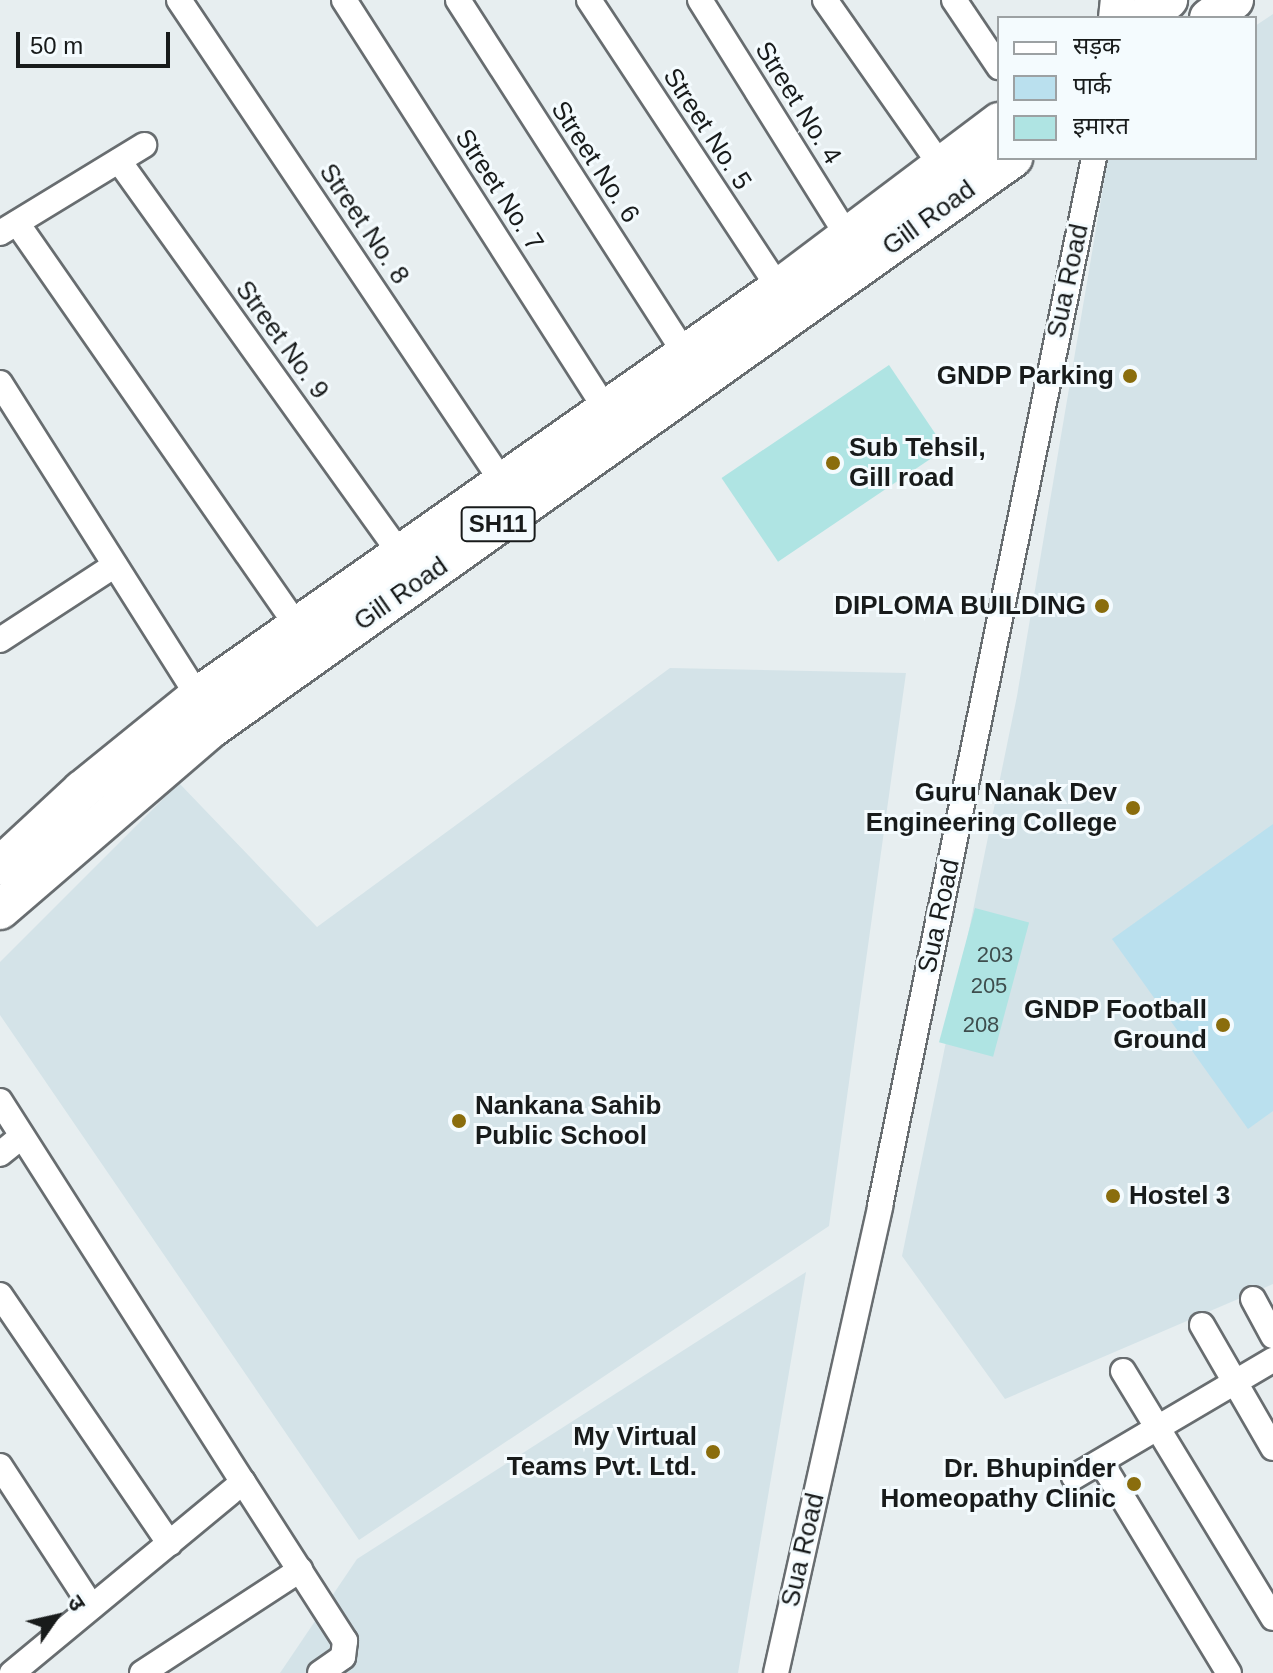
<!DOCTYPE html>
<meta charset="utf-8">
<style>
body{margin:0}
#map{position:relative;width:1273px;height:1673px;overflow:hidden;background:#e7eef0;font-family:Helvetica,"Noto Sans Devanagari",sans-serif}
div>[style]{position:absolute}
.built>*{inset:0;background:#d4e3e8}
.green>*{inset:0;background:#bae0ee}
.building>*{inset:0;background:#afe4e3;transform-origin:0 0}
.roads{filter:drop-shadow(2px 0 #686d70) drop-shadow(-2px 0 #686d70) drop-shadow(0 2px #686d70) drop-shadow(0 -2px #686d70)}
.street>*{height:24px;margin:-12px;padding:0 12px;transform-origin:12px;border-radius:12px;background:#fff}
.secondary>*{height:34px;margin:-17px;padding:0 17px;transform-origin:17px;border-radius:17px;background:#fff}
.primary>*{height:38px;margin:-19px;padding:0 19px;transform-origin:19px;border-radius:19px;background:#fff}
.dots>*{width:22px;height:22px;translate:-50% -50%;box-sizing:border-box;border:4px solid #f4fbfe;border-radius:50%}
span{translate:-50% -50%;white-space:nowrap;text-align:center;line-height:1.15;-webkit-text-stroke:6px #f4fbfe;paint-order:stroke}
.number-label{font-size:22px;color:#3e4d4d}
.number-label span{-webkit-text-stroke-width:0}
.shield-label span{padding:2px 6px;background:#f4fbfe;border:2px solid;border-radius:6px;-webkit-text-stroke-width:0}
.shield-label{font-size:24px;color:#181b1b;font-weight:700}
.street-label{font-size:26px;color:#181b1b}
.poi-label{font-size:26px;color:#181b1b;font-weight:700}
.right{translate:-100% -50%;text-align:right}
.left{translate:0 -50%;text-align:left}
.legend{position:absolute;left:997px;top:16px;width:260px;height:144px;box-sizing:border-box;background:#f4fbfe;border:2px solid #9ca1a3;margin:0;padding:10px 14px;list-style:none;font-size:24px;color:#181b1b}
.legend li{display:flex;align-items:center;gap:16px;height:40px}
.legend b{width:40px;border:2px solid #9ca1a3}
.north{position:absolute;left:16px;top:1577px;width:80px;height:80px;-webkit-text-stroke:6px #f4fbfe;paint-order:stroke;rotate:56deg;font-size:22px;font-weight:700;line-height:32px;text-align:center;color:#181b1b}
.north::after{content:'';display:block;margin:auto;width:28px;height:36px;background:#181b1b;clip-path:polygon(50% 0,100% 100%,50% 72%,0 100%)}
.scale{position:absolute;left:16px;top:32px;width:154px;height:36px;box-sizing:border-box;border:4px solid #181b1b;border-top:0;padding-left:10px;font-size:24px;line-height:28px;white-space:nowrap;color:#181b1b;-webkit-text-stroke:6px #f4fbfe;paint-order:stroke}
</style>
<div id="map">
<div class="built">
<i style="clip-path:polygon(1273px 14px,1273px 1284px,1005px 1399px,902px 1256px,1017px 696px,1108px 158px,1255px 158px,1255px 26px)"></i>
<i style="clip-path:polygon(670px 668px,906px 673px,829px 1226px,359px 1540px,0 1015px,0 962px,179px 783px,317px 927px)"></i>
<i style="clip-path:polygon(806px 1272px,738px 1673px,280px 1673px,357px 1559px)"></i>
</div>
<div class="green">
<i style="clip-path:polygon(1273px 824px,1273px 1111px,1248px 1129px,1112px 939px)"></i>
</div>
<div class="building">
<i style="left:889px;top:365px;width:101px;height:202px;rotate:56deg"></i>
<i style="left:975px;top:908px;width:56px;height:139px;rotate:15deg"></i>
</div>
<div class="roads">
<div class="street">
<i style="left:179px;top:0;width:578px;rotate:56.14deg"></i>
<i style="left:344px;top:0;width:487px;rotate:57.4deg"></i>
<i style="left:458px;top:0;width:421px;rotate:57.3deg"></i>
<i style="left:589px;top:0;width:345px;rotate:56.6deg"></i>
<i style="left:700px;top:0;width:279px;rotate:58deg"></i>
<i style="left:825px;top:0;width:200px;rotate:55deg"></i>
<i style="left:954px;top:0;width:81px;rotate:56.1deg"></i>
<i style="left:119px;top:161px;width:481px;rotate:54.4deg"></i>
<i style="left:17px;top:223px;width:491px;rotate:55.2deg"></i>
<i style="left:0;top:233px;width:169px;rotate:-31.4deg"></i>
<i style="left:0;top:383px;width:370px;rotate:57.7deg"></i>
<i style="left:0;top:640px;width:137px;rotate:-33.1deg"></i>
<i style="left:0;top:1101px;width:452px;rotate:57.5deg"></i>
<i style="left:243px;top:1482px;width:300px;rotate:140.4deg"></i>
<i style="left:0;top:1154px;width:28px;rotate:-39deg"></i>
<i style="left:0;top:1295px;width:301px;rotate:55.7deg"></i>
<i style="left:1253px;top:1299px;width:42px;rotate:61.6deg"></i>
<i style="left:1202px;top:1325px;width:142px;rotate:60deg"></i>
<i style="left:1123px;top:1371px;width:289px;rotate:58.7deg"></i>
<i style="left:1101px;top:1462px;width:247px;rotate:58.8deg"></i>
<i style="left:0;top:1466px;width:168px;rotate:56.9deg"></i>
<i style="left:1074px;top:1477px;width:231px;rotate:-30.5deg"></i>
<i style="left:243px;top:1482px;width:189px;rotate:57.3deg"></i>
<i style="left:345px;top:1641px;width:16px;rotate:97deg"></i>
<i style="left:343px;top:1657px;width:28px;rotate:145deg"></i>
<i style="left:142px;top:1673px;width:189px;rotate:-33.1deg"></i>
<i style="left:776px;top:1673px;width:478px;rotate:-77.4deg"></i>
<i style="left:880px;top:1206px;width:1070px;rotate:-78.46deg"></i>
</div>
<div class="secondary">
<i style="left:1116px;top:18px;width:18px;rotate:-84deg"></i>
</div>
<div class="primary">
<i style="left:1142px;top:18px;width:32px;rotate:-35deg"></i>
<i style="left:1209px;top:18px;width:31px;rotate:-36deg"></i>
<i style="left:0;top:866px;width:112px;rotate:-42.8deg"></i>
<i style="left:82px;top:790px;width:149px;rotate:-39deg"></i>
<i style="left:198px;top:696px;width:710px;rotate:-35.08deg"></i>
<i style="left:779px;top:288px;width:276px;rotate:-37deg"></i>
<i style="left:0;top:910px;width:276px;rotate:-40.7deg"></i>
<i style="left:209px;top:730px;width:987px;rotate:-35.43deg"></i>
</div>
</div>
<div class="dots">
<i style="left:1130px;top:376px;background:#8a6d0d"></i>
<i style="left:833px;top:463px;background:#8a6d0d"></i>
<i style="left:1102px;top:606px;background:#8a6d0d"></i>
<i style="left:1133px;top:808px;background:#8a6d0d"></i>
<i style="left:1223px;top:1025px;background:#8a6d0d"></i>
<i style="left:459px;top:1121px;background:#8a6d0d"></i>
<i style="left:1113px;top:1196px;background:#8a6d0d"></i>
<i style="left:713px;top:1452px;background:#8a6d0d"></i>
<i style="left:1134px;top:1484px;background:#8a6d0d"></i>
</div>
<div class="number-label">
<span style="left:995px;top:955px">203</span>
<span style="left:989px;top:986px">205</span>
<span style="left:981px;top:1025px">208</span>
</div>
<div class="shield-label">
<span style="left:498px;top:524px">SH11</span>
</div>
<div class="street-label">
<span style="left:798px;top:103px;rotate:58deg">Street No. 4</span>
<span style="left:707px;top:129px;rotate:57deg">Street No. 5</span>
<span style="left:595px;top:162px;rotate:57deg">Street No. 6</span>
<span style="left:499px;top:190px;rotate:57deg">Street No. 7</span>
<span style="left:929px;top:218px;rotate:-36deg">Gill Road</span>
<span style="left:364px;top:224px;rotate:56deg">Street No. 8</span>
<span style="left:1068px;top:281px;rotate:-78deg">Sua Road</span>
<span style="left:282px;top:340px;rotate:54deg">Street No. 9</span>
<span style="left:401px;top:594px;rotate:-35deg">Gill Road</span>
<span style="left:939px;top:916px;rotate:-78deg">Sua Road</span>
<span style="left:803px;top:1550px;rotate:-77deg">Sua Road</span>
</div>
<div class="poi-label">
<span class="right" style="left:1114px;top:376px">GNDP Parking</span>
<span class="left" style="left:849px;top:463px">Sub Tehsil,<br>Gill road</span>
<span class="right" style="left:1086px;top:606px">DIPLOMA BUILDING</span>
<span class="right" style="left:1117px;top:808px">Guru Nanak Dev<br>Engineering College</span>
<span class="right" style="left:1207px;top:1025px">GNDP Football<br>Ground</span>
<span class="left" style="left:475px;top:1121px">Nankana Sahib<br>Public School</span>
<span class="left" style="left:1129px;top:1196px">Hostel 3</span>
<span class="right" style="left:697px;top:1452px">My Virtual<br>Teams Pvt. Ltd.</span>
<span class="right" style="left:1116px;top:1484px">Dr. Bhupinder<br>Homeopathy Clinic</span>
</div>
<ul class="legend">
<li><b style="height:10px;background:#fff"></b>सड़क</li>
<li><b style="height:22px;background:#bae0ee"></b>पार्क</li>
<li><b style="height:22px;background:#afe4e3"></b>इमारत</li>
</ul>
<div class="north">उ</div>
<div class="scale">50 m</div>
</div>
